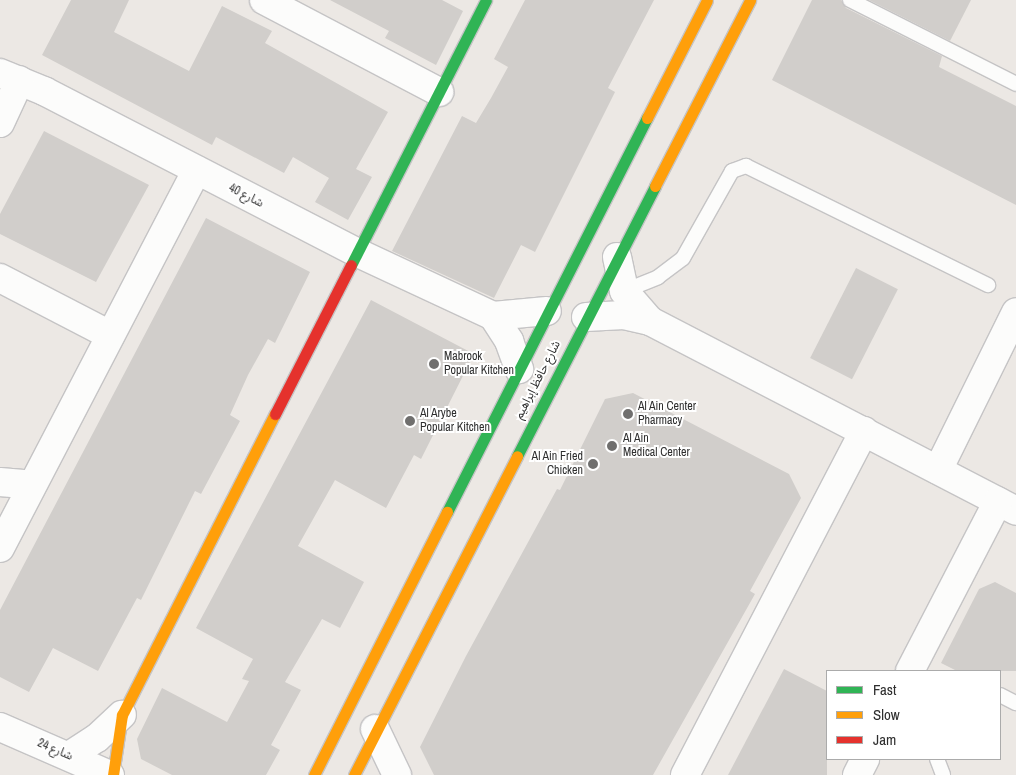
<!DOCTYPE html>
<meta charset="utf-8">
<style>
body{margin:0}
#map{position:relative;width:1016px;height:775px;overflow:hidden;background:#ece8e4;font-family:"Archivo Narrow","Noto Sans Arabic",sans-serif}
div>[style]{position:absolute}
.building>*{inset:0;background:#d1cecb;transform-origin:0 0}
.roads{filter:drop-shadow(1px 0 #c5c4c5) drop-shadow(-1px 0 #c5c4c5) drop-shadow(0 1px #c5c4c5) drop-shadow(0 -1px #c5c4c5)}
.lane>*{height:14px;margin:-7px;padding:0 7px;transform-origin:7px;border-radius:7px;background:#fcfcfb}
.street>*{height:28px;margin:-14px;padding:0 14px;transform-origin:14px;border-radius:14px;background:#fcfcfb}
.fast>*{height:11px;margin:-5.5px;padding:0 5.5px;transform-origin:5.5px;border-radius:5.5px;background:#30b455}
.slow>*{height:11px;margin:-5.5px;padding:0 5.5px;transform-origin:5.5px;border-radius:5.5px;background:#ff9f0a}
.jam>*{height:11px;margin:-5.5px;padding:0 5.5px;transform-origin:5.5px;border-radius:5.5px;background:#e5322d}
.dots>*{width:14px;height:14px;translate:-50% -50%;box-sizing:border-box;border:2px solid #fff;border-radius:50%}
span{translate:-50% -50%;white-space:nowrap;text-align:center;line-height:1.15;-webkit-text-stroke:4px #fff;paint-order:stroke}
.street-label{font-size:12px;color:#2e2e2e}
.poi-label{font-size:12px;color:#2e2e2e}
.left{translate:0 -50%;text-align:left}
.right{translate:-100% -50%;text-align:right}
.legend{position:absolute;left:826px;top:670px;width:175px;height:90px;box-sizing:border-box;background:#fff;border:1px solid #ababab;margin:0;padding:6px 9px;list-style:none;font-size:15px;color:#2e2e2e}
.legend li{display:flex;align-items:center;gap:10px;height:25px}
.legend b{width:25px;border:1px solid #ababab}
</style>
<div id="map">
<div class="building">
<i style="clip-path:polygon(71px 0,129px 0,114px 32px,189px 71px,222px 6px,272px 31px,265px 43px,388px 112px,356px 169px,372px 177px,348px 220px,315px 202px,329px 178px,293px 157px,284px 173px,216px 137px,212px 145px,42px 55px)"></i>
<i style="clip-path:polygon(330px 0,442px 0,463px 11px,436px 65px,385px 38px,389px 31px)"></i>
<i style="clip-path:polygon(525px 0,654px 0,608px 88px,615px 92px,535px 252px,521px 245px,494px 298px,392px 251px,462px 116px,476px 123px,491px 98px,508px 67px,494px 59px)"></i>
<i style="clip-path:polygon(812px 0,841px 0,846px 8px,942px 56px,939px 67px,1016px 106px,1016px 205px,772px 80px)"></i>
<i style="clip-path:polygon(869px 0,971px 0,950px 41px)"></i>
<i style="clip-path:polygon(44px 131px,149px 185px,96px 282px,0 234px,0 214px)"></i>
<i style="clip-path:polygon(206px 218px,310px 272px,275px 343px,268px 339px,248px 375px,230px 415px,240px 421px,201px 494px,195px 491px,141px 600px,137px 598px,98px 671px,53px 648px,29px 692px,0 677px,0 610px)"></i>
<i style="left:856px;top:268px;width:47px;height:101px;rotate:27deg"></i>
<i style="clip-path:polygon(371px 300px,474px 354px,421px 459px,414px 455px,386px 508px,335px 480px,298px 546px,364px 582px,340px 628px,322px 619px,285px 682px,301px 690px,271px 745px,280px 750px,266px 775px,172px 775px,141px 759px,137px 739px,162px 688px,227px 722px,249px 681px,242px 679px,253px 659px,196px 628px)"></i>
<i style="clip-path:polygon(633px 393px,789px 474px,801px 498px,750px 591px,755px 594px,653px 775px,434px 775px,420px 747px,466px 656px,557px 489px,560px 490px,605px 399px)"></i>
<i style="clip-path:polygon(995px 582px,1016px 593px,1016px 671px,957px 671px,941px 663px,979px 589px)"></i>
<i style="clip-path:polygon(784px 669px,827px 691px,827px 775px,728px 775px)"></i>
</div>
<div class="roads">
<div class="lane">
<i style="left:850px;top:0;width:186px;rotate:26.8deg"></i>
<i style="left:624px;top:291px;width:37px;rotate:-22deg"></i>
<i style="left:658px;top:277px;width:31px;rotate:-37deg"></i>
<i style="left:683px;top:258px;width:100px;rotate:-60.6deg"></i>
<i style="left:732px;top:171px;width:15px;rotate:-20deg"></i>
<i style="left:746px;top:166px;width:270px;rotate:26.2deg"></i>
<i style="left:1000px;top:695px;width:18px;rotate:27deg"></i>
<i style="left:937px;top:759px;width:17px;rotate:69deg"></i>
</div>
<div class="street">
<i style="left:264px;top:0;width:198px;rotate:27.7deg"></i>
<i style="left:0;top:73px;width:48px;rotate:22.2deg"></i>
<i style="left:44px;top:91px;width:351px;rotate:27.3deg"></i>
<i style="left:356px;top:252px;width:151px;rotate:25deg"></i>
<i style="left:493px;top:316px;width:54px;rotate:-5.3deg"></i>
<i style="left:0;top:123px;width:47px;rotate:-65.1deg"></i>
<i style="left:617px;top:257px;width:35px;rotate:78deg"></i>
<i style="left:624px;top:291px;width:40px;rotate:49deg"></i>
<i style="left:0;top:278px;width:124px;rotate:27.4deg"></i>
<i style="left:493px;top:316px;width:30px;rotate:57deg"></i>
<i style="left:509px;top:341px;width:30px;rotate:70deg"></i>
<i style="left:586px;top:317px;width:38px;rotate:-3deg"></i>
<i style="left:624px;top:315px;width:27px;rotate:13deg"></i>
<i style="left:650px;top:321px;width:412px;rotate:27.4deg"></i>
<i style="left:938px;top:470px;width:176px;rotate:-63.7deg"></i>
<i style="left:0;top:482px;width:32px;rotate:5deg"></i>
<i style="left:0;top:548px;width:426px;rotate:-62.5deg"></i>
<i style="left:910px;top:671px;width:191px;rotate:-62.6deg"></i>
<i style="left:0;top:727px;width:120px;rotate:23.6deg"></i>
<i style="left:375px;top:729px;width:51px;rotate:64.4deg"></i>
<i style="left:69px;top:756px;width:33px;rotate:-33deg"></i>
<i style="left:97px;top:738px;width:34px;rotate:-43deg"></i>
<i style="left:685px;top:775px;width:388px;rotate:-62.5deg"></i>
<i style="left:857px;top:775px;width:18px;rotate:-63deg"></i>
</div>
<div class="fast">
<i style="left:351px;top:265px;width:297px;rotate:-63deg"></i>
<i style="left:517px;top:456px;width:303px;rotate:-62.9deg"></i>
<i style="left:447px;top:512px;width:442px;rotate:-63.1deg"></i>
</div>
<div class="slow">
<i style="left:647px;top:118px;width:132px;rotate:-63deg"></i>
<i style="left:655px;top:186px;width:209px;rotate:-62.9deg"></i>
<i style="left:113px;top:775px;width:61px;rotate:-81.5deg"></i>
<i style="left:122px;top:715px;width:338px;rotate:-63.1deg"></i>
<i style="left:314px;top:775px;width:295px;rotate:-63.2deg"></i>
<i style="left:354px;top:775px;width:358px;rotate:-62.9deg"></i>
</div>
<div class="jam">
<i style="left:275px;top:414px;width:167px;rotate:-63deg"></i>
</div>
</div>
<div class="dots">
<i style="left:434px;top:364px;background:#706f6e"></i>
<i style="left:628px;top:414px;background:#706f6e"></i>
<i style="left:410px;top:421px;background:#706f6e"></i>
<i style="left:612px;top:446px;background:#706f6e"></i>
<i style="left:593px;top:464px;background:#706f6e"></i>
</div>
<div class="street-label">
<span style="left:246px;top:196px;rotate:27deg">شارع 40</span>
<span style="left:538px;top:380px;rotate:-63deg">شارع حافظ إبراهيم</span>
<span style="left:55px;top:750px;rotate:23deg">شارع 24</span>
</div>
<div class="poi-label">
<span class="left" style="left:444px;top:364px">Mabrook<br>Popular Kitchen</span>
<span class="left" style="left:638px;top:414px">Al Ain Center<br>Pharmacy</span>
<span class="left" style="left:420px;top:421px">Al Arybe<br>Popular Kitchen</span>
<span class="left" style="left:623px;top:446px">Al Ain<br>Medical Center</span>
<span class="right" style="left:583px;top:464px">Al Ain Fried<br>Chicken</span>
</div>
<ul class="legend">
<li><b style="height:6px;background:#30b455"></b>Fast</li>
<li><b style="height:6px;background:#ff9f0a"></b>Slow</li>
<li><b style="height:6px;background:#e5322d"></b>Jam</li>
</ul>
</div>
